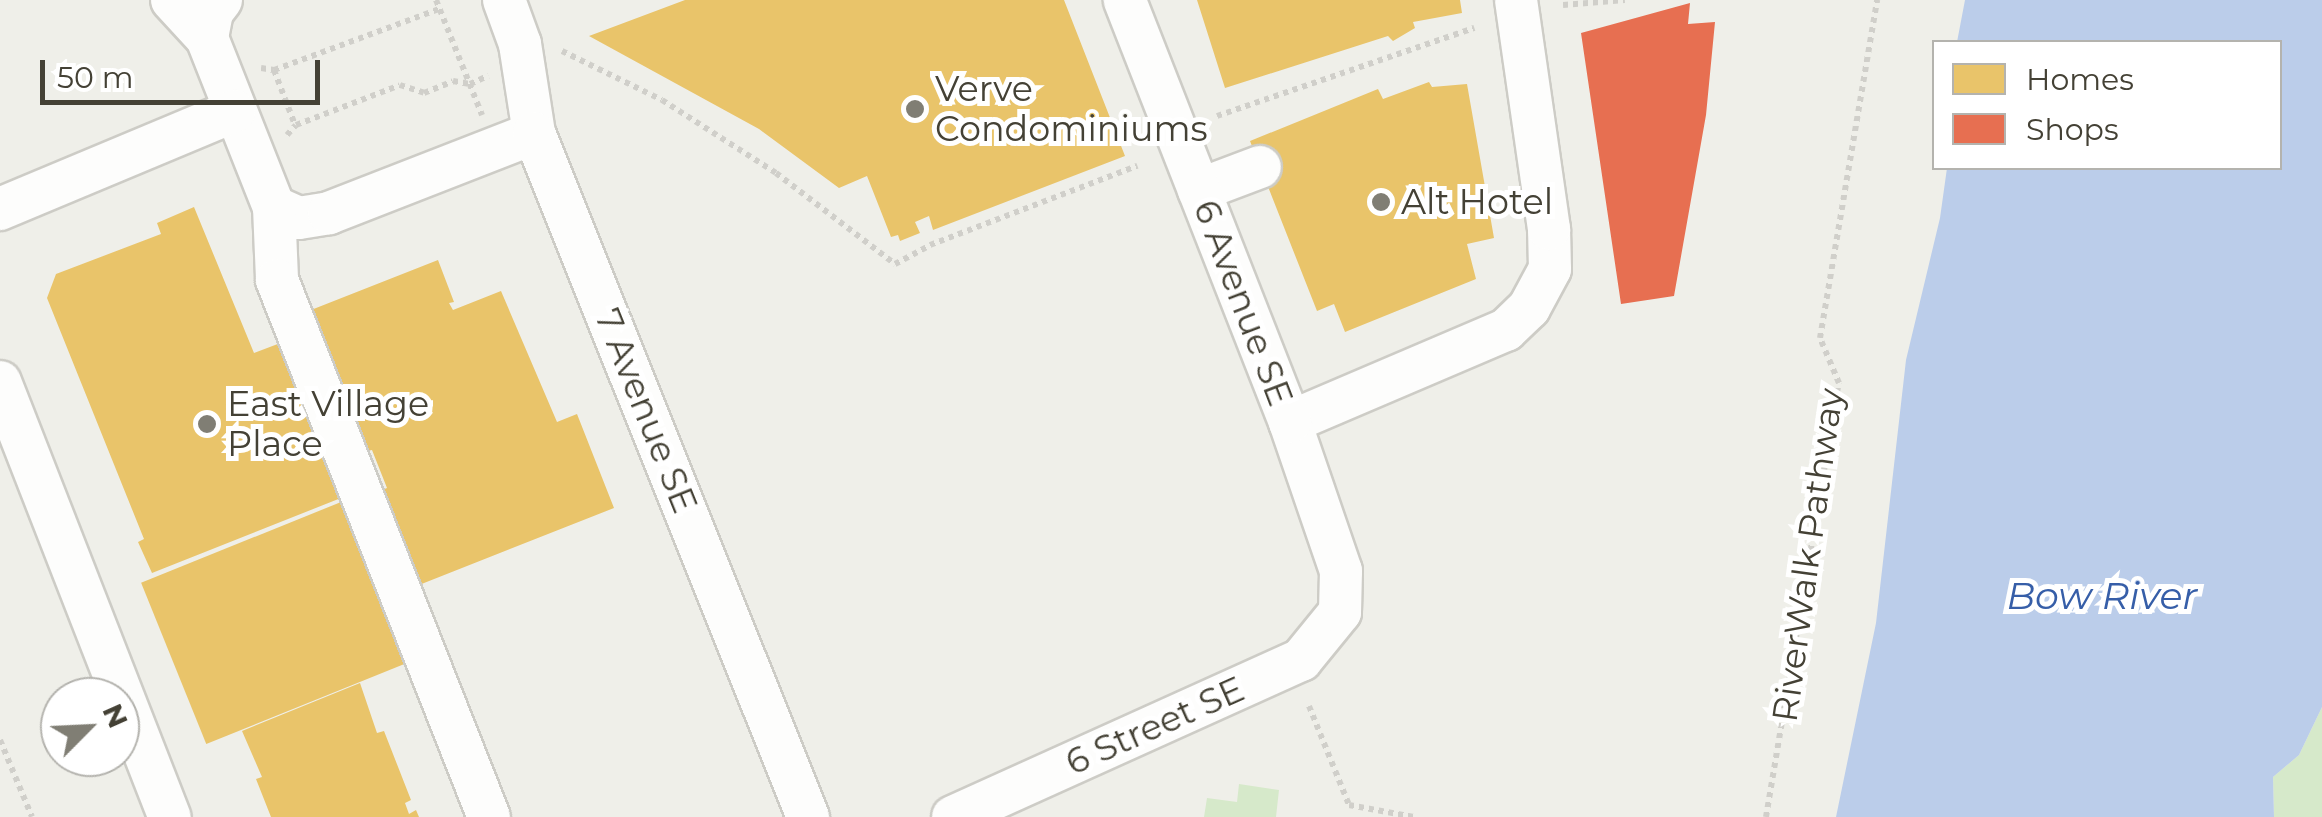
<!DOCTYPE html>
<style>
body{margin:0}
#map{position:relative;width:2322px;height:817px;overflow:hidden;background:#efefe9;font-family:Montserrat,sans-serif}
div>[style]{position:absolute}
.green>*{inset:0;background:#d6e9ca}
.water>*{inset:0;background:#bbcdea}
.homes>*{inset:0;background:#e9c46a;transform-origin:0 0}
.shops>*{inset:0;background:#e76f51}
.path>*{height:6px;margin-top:-3px;transform-origin:0;background:repeating-linear-gradient(90deg,#d0cfca 0 5px,transparent 0 10px)}
.roads{filter:drop-shadow(2px 0 #cdccc6) drop-shadow(-2px 0 #cdccc6) drop-shadow(0 2px #cdccc6) drop-shadow(0 -2px #cdccc6)}
.minor>*{height:42px;margin:-21px;padding:0 21px;transform-origin:21px;border-radius:21px;background:#fdfdfc}
.dots>*{width:28px;height:28px;translate:-50% -50%;box-sizing:border-box;border:5px solid #fff;border-radius:50%}
span{translate:-50% -50%;white-space:nowrap;text-align:center;line-height:1.15;-webkit-text-stroke:10px #fff;paint-order:stroke}
.poi-label{font-size:35px;color:#444135}
.left{translate:0 -50%;text-align:left}
.street-label{font-size:35px;color:#444135}
.water-label{font-size:38px;color:#365ea8;font-style:italic}
.legend{position:absolute;left:1932px;top:40px;width:350px;height:130px;box-sizing:border-box;background:#fff;border:2px solid #b4b3ae;margin:0;padding:12px 18px;list-style:none;font-size:30px;color:#444135}
.legend li{display:flex;align-items:center;gap:20px;height:50px}
.legend b{width:50px;border:2px solid #b4b3ae}
.north{position:absolute;left:40px;top:677px;width:100px;height:100px;box-sizing:border-box;background:#fff;border:2px solid #b4b3ae;border-radius:50%;rotate:66deg;font-size:28px;font-weight:700;line-height:40px;text-align:center;color:#444135}
.north::after{content:'';display:block;margin:auto;width:35px;height:45px;background:#807e74;clip-path:polygon(50% 0,100% 100%,50% 72%,0 100%)}
.scale{position:absolute;left:40px;top:60px;width:280px;height:45px;box-sizing:border-box;border:5px solid #444135;border-top:0;padding-left:12px;font-size:30px;line-height:35px;white-space:nowrap;color:#444135;-webkit-text-stroke:8px #fff;paint-order:stroke}
</style>
<div id="map">
<div class="green">
<i style="clip-path:polygon(2322px 707px,2322px 817px,2274px 817px,2273px 777px,2299px 755px)"></i>
<i style="clip-path:polygon(1239px 784px,1279px 790px,1276px 817px,1204px 817px,1207px 798px,1237px 802px)"></i>
</div>
<div class="water">
<i style="clip-path:polygon(1965px 0,2322px 0,2322px 707px,2299px 755px,2273px 777px,2274px 817px,1836px 817px,1876px 623px,1906px 360px,1940px 218px,1947px 168px,2280px 168px,2280px 42px,1957px 42px)"></i>
</div>
<div class="homes">
<i style="clip-path:polygon(685px 0,1064px 0,1125px 156px,933px 230px,929px 216px,915px 222px,920px 233px,900px 241px,898px 235px,891px 237px,867px 176px,839px 188px,759px 129px,589px 36px)"></i>
<i style="clip-path:polygon(1197px 0,1460px 0,1462px 13px,1413px 22px,1415px 28px,1393px 41px,1388px 36px,1225px 88px)"></i>
<i style="clip-path:polygon(1429px 82px,1432px 87px,1467px 84px,1494px 238px,1467px 244px,1476px 279px,1345px 332px,1334px 304px,1317px 311px,1250px 141px,1378px 89px,1383px 99px)"></i>
<i style="clip-path:polygon(194px 207px,254px 353px,283px 342px,346px 496px,152px 573px,138px 542px,144px 539px,47px 298px,56px 274px,161px 234px,157px 223px)"></i>
<i style="clip-path:polygon(438px 260px,454px 302px,449px 303px,453px 310px,501px 291px,557px 422px,577px 414px,614px 508px,419px 585px,382px 490px,387px 488px,372px 450px,367px 451px,311px 310px)"></i>
<i style="left:346px;top:500px;width:174px;height:221px;rotate:68deg"></i>
<i style="clip-path:polygon(360px 683px,377px 733px,384px 731px,411px 800px,405px 803px,409px 814px,416px 810px,419px 817px,271px 817px,256px 779px,262px 777px,242px 731px)"></i>
</div>
<div class="shops">
<i style="clip-path:polygon(1690px 3px,1688px 24px,1715px 22px,1706px 115px,1674px 296px,1621px 304px,1581px 33px)"></i>
</div>
<div class="path">
<i style="left:436px;top:0;width:124px;rotate:68.2deg"></i>
<i style="left:1563px;top:5px;width:62px;rotate:-4.6deg"></i>
<i style="left:562px;top:51px;width:111px;rotate:26.1deg"></i>
<i style="left:662px;top:100px;width:135px;rotate:32.6deg"></i>
<i style="left:776px;top:173px;width:150px;rotate:37.4deg"></i>
<i style="left:895px;top:264px;width:40px;rotate:-28deg"></i>
<i style="left:930px;top:245px;width:222px;rotate:-20.9deg"></i>
<i style="left:261px;top:68px;width:13px;rotate:9deg"></i>
<i style="left:274px;top:70px;width:176px;rotate:-20.3deg"></i>
<i style="left:274px;top:70px;width:59px;rotate:69.1deg"></i>
<i style="left:1217px;top:116px;width:272px;rotate:-18.9deg"></i>
<i style="left:287px;top:135px;width:13px;rotate:-48deg"></i>
<i style="left:296px;top:125px;width:111px;rotate:-21deg"></i>
<i style="left:400px;top:85px;width:25px;rotate:18deg"></i>
<i style="left:424px;top:93px;width:31px;rotate:-22deg"></i>
<i style="left:453px;top:81px;width:17px;rotate:10deg"></i>
<i style="left:470px;top:84px;width:20px;rotate:-24deg"></i>
<i style="left:1309px;top:706px;width:107px;rotate:68deg"></i>
<i style="left:1349px;top:805px;width:66px;rotate:10.5deg"></i>
<i style="left:0;top:740px;width:83px;rotate:67.4deg"></i>
<i style="left:1766px;top:817px;width:440px;rotate:-80.5deg"></i>
<i style="left:1839px;top:383px;width:49px;rotate:-112.9deg"></i>
<i style="left:1820px;top:338px;width:343px;rotate:-80.4deg"></i>
</div>
<div class="roads">
<div class="minor">
<i style="left:172px;top:0;width:52px;rotate:47.4deg"></i>
<i style="left:221px;top:0;width:15px;rotate:127deg"></i>
<i style="left:212px;top:12px;width:26px;rotate:101deg"></i>
<i style="left:207px;top:38px;width:182px;rotate:68.4deg"></i>
<i style="left:274px;top:207px;width:27px;rotate:24deg"></i>
<i style="left:299px;top:218px;width:30px;rotate:-9deg"></i>
<i style="left:329px;top:213px;width:220px;rotate:-21.3deg"></i>
<i style="left:504px;top:0;width:47px;rotate:70deg"></i>
<i style="left:520px;top:44px;width:90px;rotate:81.1deg"></i>
<i style="left:534px;top:133px;width:737px;rotate:68.17deg"></i>
<i style="left:1199px;top:190px;width:65px;rotate:-20.7deg"></i>
<i style="left:274px;top:207px;width:73px;rotate:87.6deg"></i>
<i style="left:277px;top:280px;width:577px;rotate:68.46deg"></i>
<i style="left:0;top:209px;width:254px;rotate:-22.7deg"></i>
<i style="left:0;top:382px;width:467px;rotate:68.7deg"></i>
<i style="left:1290px;top:422px;width:235px;rotate:-23.1deg"></i>
<i style="left:1506px;top:330px;width:32px;rotate:-44deg"></i>
<i style="left:1529px;top:308px;width:44px;rotate:-61.7deg"></i>
<i style="left:1550px;top:269px;width:40px;rotate:-91.4deg"></i>
<i style="left:1549px;top:229px;width:231px;rotate:-98.2deg"></i>
<i style="left:953px;top:817px;width:382px;rotate:-24.3deg"></i>
<i style="left:1301px;top:660px;width:62px;rotate:-50.9deg"></i>
<i style="left:1340px;top:612px;width:41px;rotate:-88.6deg"></i>
<i style="left:1341px;top:571px;width:157px;rotate:-108.9deg"></i>
<i style="left:1290px;top:422px;width:453px;rotate:-111.4deg"></i>
</div>
</div>
<div class="dots">
<i style="left:915px;top:109px;background:#807e74"></i>
<i style="left:1381px;top:202px;background:#807e74"></i>
<i style="left:207px;top:424px;background:#807e74"></i>
</div>
<div class="poi-label">
<span class="left" style="left:935px;top:109px">Verve<br>Condominiums</span>
<span class="left" style="left:1401px;top:202px">Alt Hotel</span>
<span class="left" style="left:227px;top:424px">East Village<br>Place</span>
</div>
<div class="street-label">
<span style="left:1243px;top:303px;rotate:69deg">6 Avenue SE</span>
<span style="left:646px;top:411px;rotate:68deg">7 Avenue SE</span>
<span style="left:1808px;top:555px;rotate:-82deg">RiverWalk Pathway</span>
<span style="left:1155px;top:726px;rotate:-24deg">6 Street SE</span>
</div>
<div class="water-label">
<span style="left:2102px;top:596px">Bow River</span>
</div>
<ul class="legend">
<li><b style="height:28px;background:#e9c46a"></b>Homes</li>
<li><b style="height:28px;background:#e76f51"></b>Shops</li>
</ul>
<div class="north">N</div>
<div class="scale">50 m</div>
</div>
